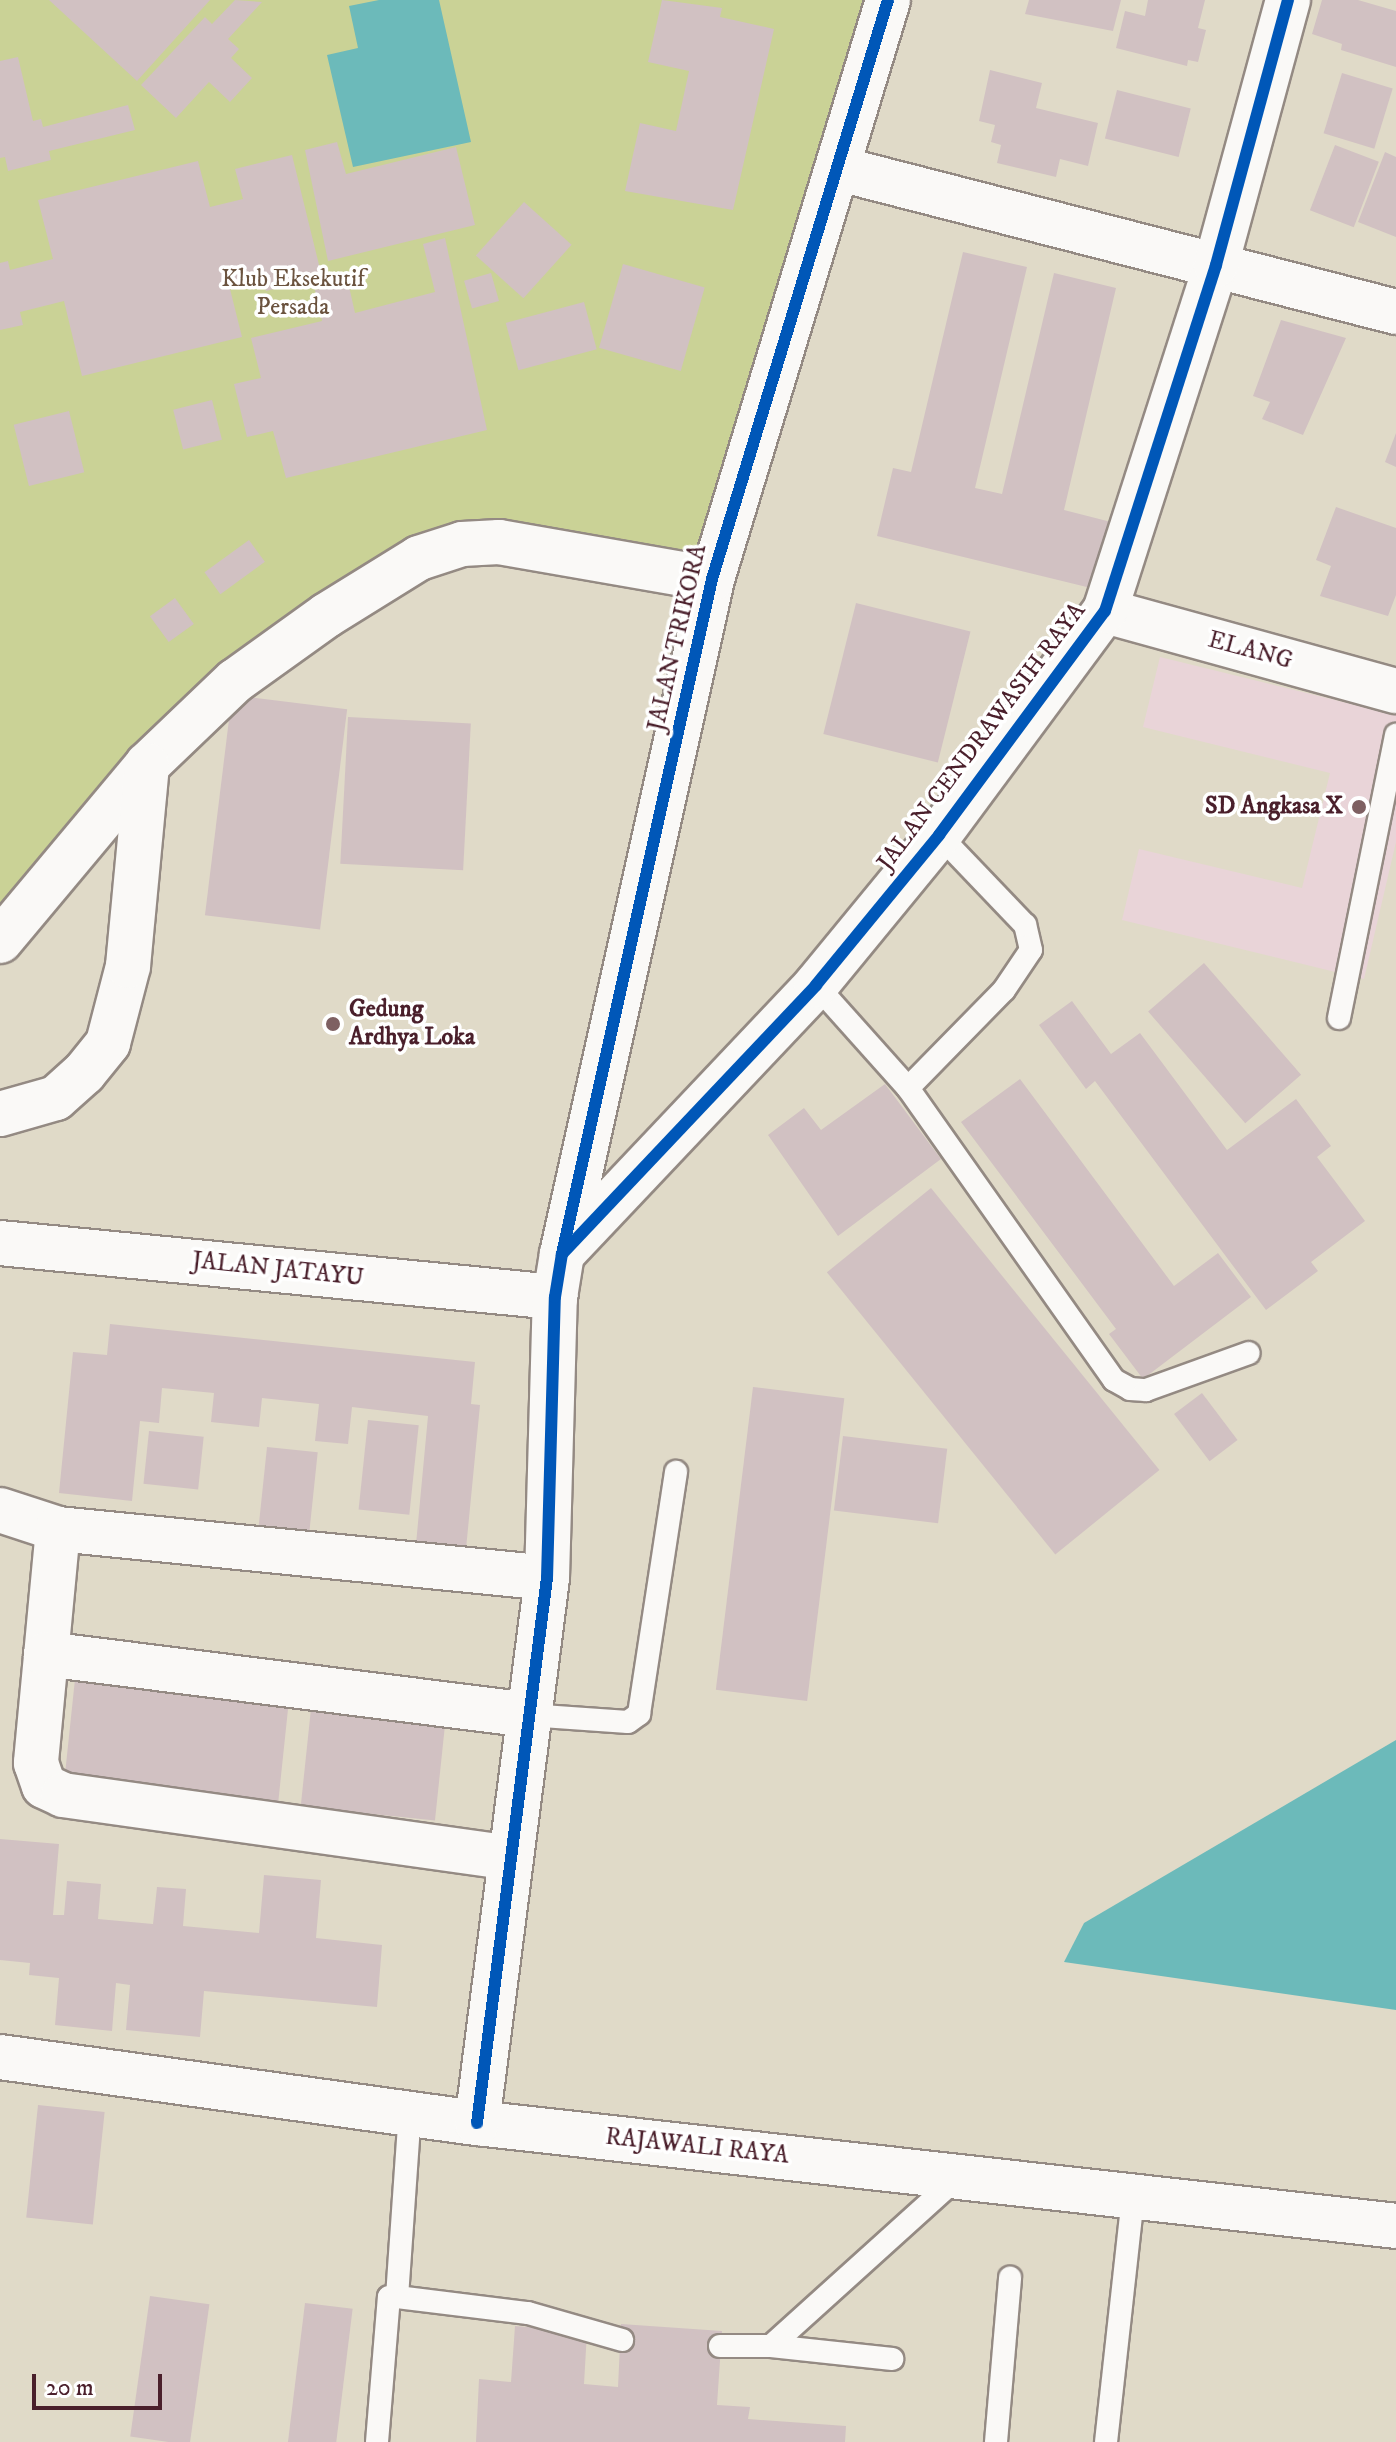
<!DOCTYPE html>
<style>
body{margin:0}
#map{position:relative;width:1396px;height:2442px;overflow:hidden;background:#e0dac8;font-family:"IM FELL DW Pica",serif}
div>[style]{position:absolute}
.built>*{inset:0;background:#e9d4d8}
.green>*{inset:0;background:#cad296}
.water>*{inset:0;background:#6cbaba}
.building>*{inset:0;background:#d1c1c2;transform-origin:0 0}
.roads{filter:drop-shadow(2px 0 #948a83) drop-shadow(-2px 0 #948a83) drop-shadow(0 2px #948a83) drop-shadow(0 -2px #948a83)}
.service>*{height:22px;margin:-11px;padding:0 11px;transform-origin:11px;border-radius:11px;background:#faf9f7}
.minor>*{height:44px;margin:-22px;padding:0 22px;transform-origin:22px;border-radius:22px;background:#faf9f7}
.cycleway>*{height:12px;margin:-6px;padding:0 6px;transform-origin:6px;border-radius:6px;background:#0057b8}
.dots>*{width:22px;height:22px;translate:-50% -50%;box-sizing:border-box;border:4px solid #fff;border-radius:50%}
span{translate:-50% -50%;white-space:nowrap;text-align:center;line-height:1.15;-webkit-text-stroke:7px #fff;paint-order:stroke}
.park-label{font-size:24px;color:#6b533f}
.street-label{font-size:24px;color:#4a1f2b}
.poi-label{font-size:24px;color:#4a1f2b;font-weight:700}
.right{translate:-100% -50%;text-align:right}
.left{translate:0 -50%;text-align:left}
.scale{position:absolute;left:32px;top:2374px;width:130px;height:36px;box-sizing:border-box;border:4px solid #4a1f2b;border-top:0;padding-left:10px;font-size:24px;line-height:28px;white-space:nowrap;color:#4a1f2b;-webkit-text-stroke:6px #fff;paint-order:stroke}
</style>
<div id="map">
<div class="built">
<i style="clip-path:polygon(1160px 657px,1396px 715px,1396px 842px,1364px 979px,1122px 920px,1139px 849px,1302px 888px,1330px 773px,1143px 727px)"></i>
</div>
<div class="green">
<i style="clip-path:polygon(0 0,885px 0,712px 579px,462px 544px,327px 615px,0 937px)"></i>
</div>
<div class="water">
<i style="clip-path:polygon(379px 0,439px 0,471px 142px,353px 167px,327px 55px,358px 48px,349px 6px)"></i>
<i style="clip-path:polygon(1396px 1740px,1396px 2010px,1064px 1962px,1084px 1923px)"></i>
</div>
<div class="building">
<i style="clip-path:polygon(49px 0,210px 0,137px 81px)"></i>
<i style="clip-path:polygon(235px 0,262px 2px,228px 39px,239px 49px,231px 58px,252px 78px,230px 102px,209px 82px,176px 118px,141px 85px,205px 17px,212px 24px)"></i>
<i style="clip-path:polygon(662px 0,722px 8px,720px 17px,774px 29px,733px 210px,625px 191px,640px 123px,676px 131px,689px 71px,648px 62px)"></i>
<i style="clip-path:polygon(1029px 0,1121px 0,1113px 31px,1025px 14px)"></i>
<i style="clip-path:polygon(1148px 0,1205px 0,1198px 28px,1206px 30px,1198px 62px,1188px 60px,1187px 66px,1116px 48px,1125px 11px,1145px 16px)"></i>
<i style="clip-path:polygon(1322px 0,1358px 0,1396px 11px,1396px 67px,1341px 50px,1342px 44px,1312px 34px)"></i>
<i style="clip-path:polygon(18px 57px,33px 121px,41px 119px,43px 127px,128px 105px,135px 130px,49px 151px,51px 160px,8px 171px,5px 157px,0 158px,0 61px)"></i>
<i style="clip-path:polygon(990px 70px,1042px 83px,1036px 108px,1098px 123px,1088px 166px,1060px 159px,1056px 177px,997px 163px,1001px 145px,991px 142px,995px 125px,979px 121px)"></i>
<i style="left:1342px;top:73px;width:53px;height:63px;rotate:17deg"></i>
<i style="left:1117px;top:90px;width:76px;height:50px;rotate:14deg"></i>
<i style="clip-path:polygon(337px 142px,346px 174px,456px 147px,475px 225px,328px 261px,305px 150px)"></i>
<i style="left:1335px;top:145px;width:47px;height:70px;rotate:21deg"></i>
<i style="clip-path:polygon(1385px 152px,1396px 157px,1396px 237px,1358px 222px)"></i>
<i style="clip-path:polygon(292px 155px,322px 277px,266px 291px,262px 277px,229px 285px,242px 337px,82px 376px,64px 301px,20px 312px,23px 325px,0 330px,0 263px,8px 261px,10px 270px,53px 259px,38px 200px,198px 161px,210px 207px,243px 199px,235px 169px)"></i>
<i style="left:524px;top:202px;width:64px;height:72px;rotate:42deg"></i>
<i style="clip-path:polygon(445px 238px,487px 430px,286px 478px,273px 431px,247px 437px,234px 384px,261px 378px,251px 338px,322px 321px,315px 290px,348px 282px,355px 313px,435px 292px,423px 244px)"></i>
<i style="clip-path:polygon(963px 252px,1027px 267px,975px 488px,1002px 494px,1054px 273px,1116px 288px,1064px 510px,1111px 522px,1095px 589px,877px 536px,893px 468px,911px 472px)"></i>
<i style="left:623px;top:264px;width:85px;height:87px;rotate:16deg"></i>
<i style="left:491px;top:273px;width:29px;height:28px;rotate:74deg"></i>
<i style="left:584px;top:302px;width:49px;height:81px;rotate:75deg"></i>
<i style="clip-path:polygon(1281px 320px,1346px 338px,1303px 435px,1262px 419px,1270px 402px,1253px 396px)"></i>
<i style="left:212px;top:400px;width:41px;height:40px;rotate:76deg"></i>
<i style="left:69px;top:411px;width:63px;height:57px;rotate:76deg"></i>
<i style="clip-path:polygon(1396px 433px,1396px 467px,1385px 462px)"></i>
<i style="clip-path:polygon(1336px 507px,1396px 528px,1396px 595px,1388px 616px,1320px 596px,1331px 566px,1316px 560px)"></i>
<i style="left:249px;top:540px;width:27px;height:55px;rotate:54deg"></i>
<i style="left:175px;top:598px;width:32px;height:31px;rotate:54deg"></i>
<i style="left:856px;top:603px;width:118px;height:135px;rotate:14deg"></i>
<i style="left:232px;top:695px;width:116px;height:222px;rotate:7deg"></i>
<i style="left:348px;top:717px;width:123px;height:147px;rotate:3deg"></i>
<i style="left:1204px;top:963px;width:148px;height:74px;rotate:49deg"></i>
<i style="clip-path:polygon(1072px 1001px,1111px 1054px,1140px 1033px,1227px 1150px,1296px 1099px,1331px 1146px,1317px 1157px,1365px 1221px,1311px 1262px,1318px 1271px,1266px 1310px,1095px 1081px,1086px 1089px,1039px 1025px)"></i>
<i style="clip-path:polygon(1020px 1079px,1174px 1286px,1218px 1253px,1251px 1297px,1143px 1379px,1109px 1334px,1116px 1329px,961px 1122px)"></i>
<i style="clip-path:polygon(885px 1084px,941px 1159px,838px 1236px,768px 1135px,804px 1108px,821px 1130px)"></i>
<i style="left:931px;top:1188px;width:363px;height:134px;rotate:51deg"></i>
<i style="clip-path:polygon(110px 1324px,475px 1362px,471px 1404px,480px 1405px,466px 1549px,416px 1544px,428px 1416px,352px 1407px,348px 1444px,315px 1441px,319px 1404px,262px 1398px,259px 1427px,211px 1422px,214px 1393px,162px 1388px,159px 1423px,140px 1421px,132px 1501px,59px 1493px,73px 1352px,107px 1355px)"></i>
<i style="left:753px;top:1387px;width:92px;height:305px;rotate:7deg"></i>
<i style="left:1202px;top:1393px;width:59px;height:35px;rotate:53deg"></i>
<i style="left:368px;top:1420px;width:51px;height:90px;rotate:6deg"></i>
<i style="left:149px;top:1431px;width:55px;height:53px;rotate:6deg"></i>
<i style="left:843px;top:1436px;width:105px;height:75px;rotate:7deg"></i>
<i style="left:267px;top:1447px;width:51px;height:83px;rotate:6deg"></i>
<i style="left:75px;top:1679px;width:215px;height:107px;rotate:6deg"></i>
<i style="left:312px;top:1699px;width:135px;height:108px;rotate:6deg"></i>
<i style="clip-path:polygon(0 1839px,59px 1844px,53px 1915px,64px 1915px,67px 1881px,101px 1884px,98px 1919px,153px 1924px,157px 1887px,186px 1889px,183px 1926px,259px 1933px,264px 1875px,321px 1880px,316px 1938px,382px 1945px,377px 2007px,204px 1991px,200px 2037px,126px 2030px,130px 1985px,116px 1983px,112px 2031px,55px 2025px,59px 1978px,29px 1975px,30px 1963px,0 1960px)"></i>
<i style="left:38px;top:2105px;width:67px;height:113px;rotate:6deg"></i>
<i style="left:150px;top:2296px;width:60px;height:142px;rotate:8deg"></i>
<i style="left:305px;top:2303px;width:48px;height:140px;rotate:7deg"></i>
<i style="clip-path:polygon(621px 2324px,722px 2331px,717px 2405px,750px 2407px,748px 2419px,846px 2426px,845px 2442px,476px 2442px,479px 2379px,511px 2382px,515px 2326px,587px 2332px,584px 2384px,618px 2387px)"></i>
</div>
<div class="roads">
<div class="service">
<i style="left:816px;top:985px;width:138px;rotate:48.2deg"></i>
<i style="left:908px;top:1088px;width:357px;rotate:54.8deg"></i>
<i style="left:1114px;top:1380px;width:18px;rotate:29deg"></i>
<i style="left:1130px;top:1389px;width:16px;rotate:4deg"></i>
<i style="left:1146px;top:1390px;width:109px;rotate:-19.8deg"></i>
<i style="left:1339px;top:1018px;width:289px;rotate:-78.6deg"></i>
<i style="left:908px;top:1088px;width:137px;rotate:-45.6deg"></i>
<i style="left:1004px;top:990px;width:48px;rotate:-56deg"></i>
<i style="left:1031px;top:950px;width:26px;rotate:-103deg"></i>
<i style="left:1025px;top:925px;width:124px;rotate:-133.7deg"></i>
<i style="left:528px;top:1715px;width:100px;rotate:4deg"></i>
<i style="left:628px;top:1722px;width:14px;rotate:-36deg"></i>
<i style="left:639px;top:1714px;width:245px;rotate:-81.3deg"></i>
<i style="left:397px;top:2297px;width:132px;rotate:7deg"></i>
<i style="left:528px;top:2313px;width:98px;rotate:16deg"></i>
<i style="left:720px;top:2346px;width:51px"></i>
<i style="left:771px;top:2346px;width:252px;rotate:-42.1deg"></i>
<i style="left:771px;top:2346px;width:122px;rotate:6.1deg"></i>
<i style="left:377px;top:2442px;width:145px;rotate:-85.3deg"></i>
<i style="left:389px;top:2297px;width:8px"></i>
<i style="left:397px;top:2297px;width:184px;rotate:-86deg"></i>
<i style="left:996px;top:2442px;width:165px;rotate:-85.1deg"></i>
<i style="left:1106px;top:2442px;width:245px;rotate:-83.7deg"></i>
</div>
<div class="minor">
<i style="left:840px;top:169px;width:574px;rotate:14.42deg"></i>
<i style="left:1105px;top:611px;width:302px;rotate:15.4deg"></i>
<i style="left:0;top:941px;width:229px;rotate:-50.1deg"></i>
<i style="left:147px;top:765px;width:122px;rotate:-43.7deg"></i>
<i style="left:235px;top:681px;width:113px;rotate:-35.7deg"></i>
<i style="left:327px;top:615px;width:108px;rotate:-31.8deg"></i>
<i style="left:419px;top:558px;width:45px;rotate:-18deg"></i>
<i style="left:462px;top:544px;width:37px;rotate:-3deg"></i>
<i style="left:499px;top:542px;width:216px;rotate:9.9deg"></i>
<i style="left:0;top:1114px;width:58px;rotate:-15.9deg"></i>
<i style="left:56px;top:1098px;width:38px;rotate:-42deg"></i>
<i style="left:84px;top:1073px;width:38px;rotate:-51deg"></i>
<i style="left:108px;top:1043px;width:80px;rotate:-75.4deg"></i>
<i style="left:128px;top:966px;width:202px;rotate:-84.6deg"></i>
<i style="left:0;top:1243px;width:558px;rotate:5.56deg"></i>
<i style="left:562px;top:1254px;width:370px;rotate:-46.6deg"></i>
<i style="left:816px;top:985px;width:194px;rotate:-50.6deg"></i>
<i style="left:939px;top:835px;width:279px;rotate:-53.5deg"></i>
<i style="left:1105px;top:611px;width:363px;rotate:-72.2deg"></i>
<i style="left:1216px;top:265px;width:275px;rotate:-74.8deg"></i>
<i style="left:0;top:1510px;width:61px;rotate:18.1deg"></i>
<i style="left:58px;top:1529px;width:491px;rotate:5.7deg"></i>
<i style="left:58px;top:1529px;width:235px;rotate:95.4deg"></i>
<i style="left:36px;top:1763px;width:24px;rotate:71deg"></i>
<i style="left:44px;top:1786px;width:21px;rotate:25deg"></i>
<i style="left:63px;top:1795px;width:451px;rotate:8deg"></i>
<i style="left:46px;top:1654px;width:486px;rotate:7.2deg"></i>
<i style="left:0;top:2057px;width:482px;rotate:7.9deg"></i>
<i style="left:477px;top:2123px;width:925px;rotate:6.39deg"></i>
<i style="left:477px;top:2123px;width:549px;rotate:-82.68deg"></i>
<i style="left:547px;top:1578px;width:281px;rotate:-88.4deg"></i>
<i style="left:555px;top:1297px;width:44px;rotate:-80.8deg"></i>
<i style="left:562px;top:1254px;width:691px;rotate:-77.47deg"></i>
<i style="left:712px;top:579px;width:605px;rotate:-73.09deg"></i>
</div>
</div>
<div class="cycleway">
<i style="left:562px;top:1254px;width:370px;rotate:-46.6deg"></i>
<i style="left:816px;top:985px;width:194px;rotate:-50.6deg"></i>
<i style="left:939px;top:835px;width:279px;rotate:-53.5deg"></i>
<i style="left:1105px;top:611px;width:363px;rotate:-72.2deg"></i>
<i style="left:1216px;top:265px;width:275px;rotate:-74.8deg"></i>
<i style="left:477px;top:2123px;width:549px;rotate:-82.68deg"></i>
<i style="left:547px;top:1578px;width:281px;rotate:-88.4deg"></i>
<i style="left:555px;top:1297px;width:44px;rotate:-80.8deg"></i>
<i style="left:562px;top:1254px;width:691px;rotate:-77.47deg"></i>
<i style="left:712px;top:579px;width:605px;rotate:-73.09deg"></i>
</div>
<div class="dots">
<i style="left:1359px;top:807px;background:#7e6062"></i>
<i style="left:333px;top:1024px;background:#7e6062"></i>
</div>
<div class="park-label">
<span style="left:293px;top:294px">Klub Eksekutif<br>Persada</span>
</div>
<div class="street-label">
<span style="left:678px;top:638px;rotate:-77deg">JALAN TRIKORA</span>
<span style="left:1250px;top:651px;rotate:15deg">ELANG</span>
<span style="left:982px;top:737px;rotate:-53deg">JALAN CENDRAWASIH RAYA</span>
<span style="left:278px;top:1270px;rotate:6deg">JALAN JATAYU</span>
<span style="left:697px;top:2147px;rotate:6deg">RAJAWALI RAYA</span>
</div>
<div class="poi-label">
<span class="right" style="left:1343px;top:807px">SD Angkasa X</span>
<span class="left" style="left:349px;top:1024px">Gedung<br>Ardhya Loka</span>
</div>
<div class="scale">20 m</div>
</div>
